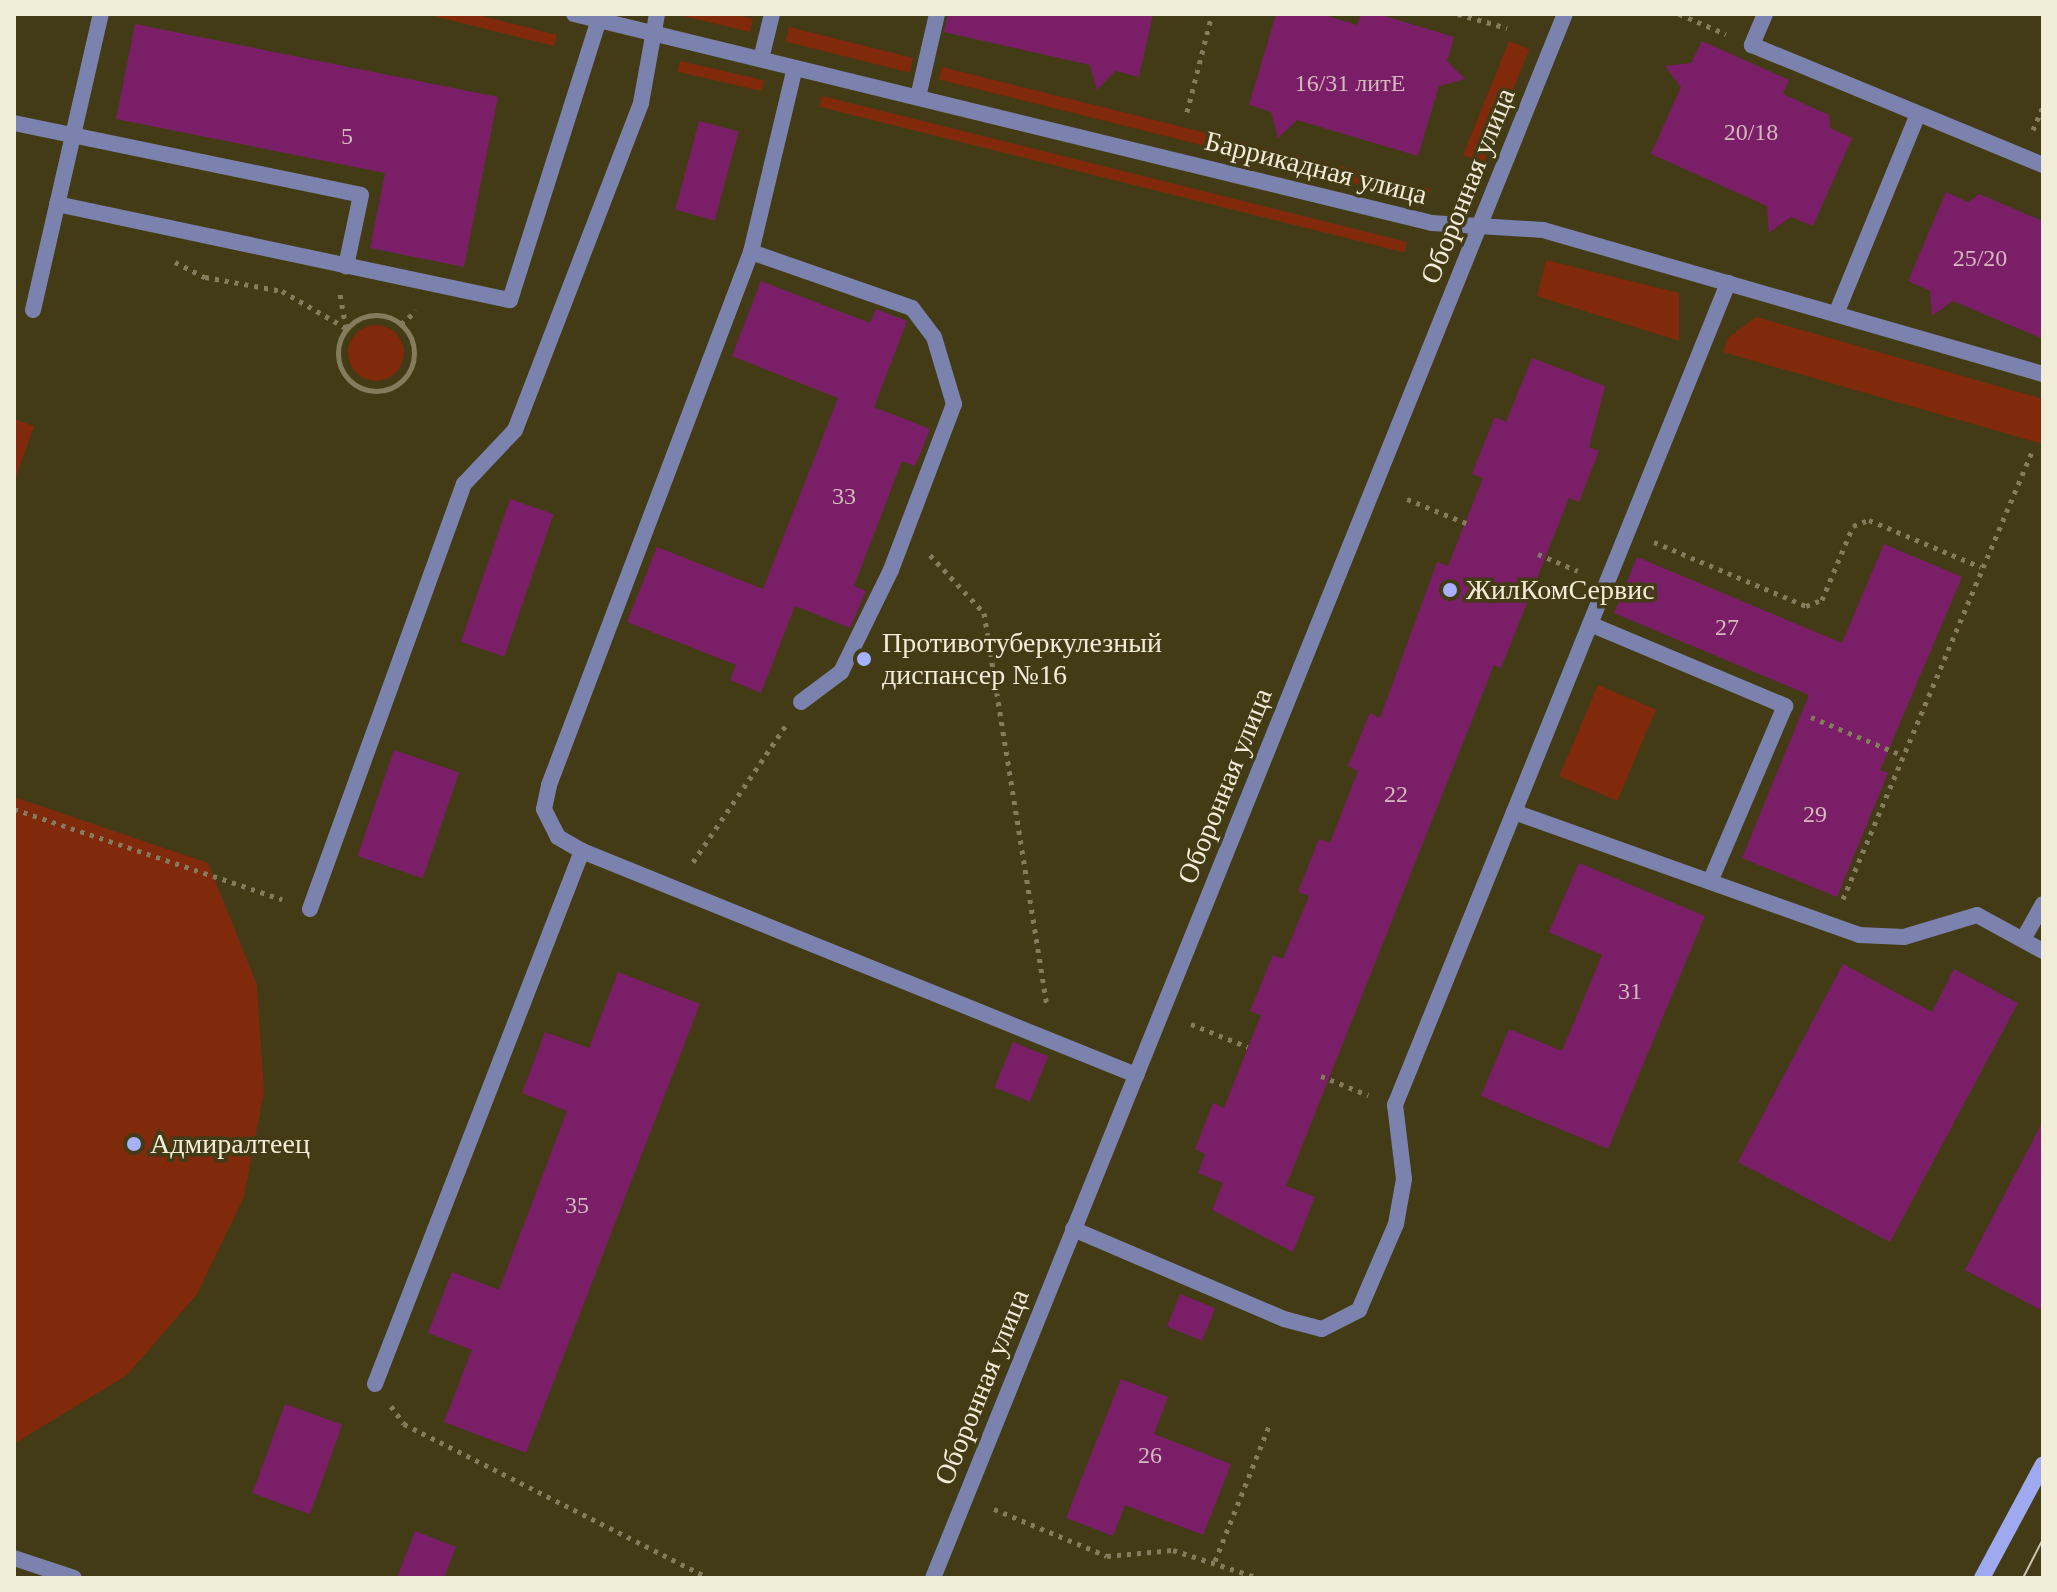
<!DOCTYPE html>
<meta charset="utf-8">
<style>
body{margin:0}
#map{position:relative;width:2057px;height:1592px;overflow:hidden;background:#433b15;font-family:"Times New Roman",serif}
div>[style]{position:absolute}
.green>*{inset:0;background:#81290b;transform-origin:0 0}
.round{border-radius:50%}
.building>*{inset:0;background:#7a1f67;transform-origin:0 0}
.path>*{height:5px;margin-top:-2.5px;transform-origin:0;background:repeating-linear-gradient(90deg,#837d5d 0 4px,transparent 0 10px)}
.path>.ring{margin:-2.5px;padding:0;box-sizing:content-box;background:none;border:5px solid #837d5d;border-radius:50%}
.lane>*{height:16px;margin:-8px;padding:0 8px;transform-origin:8px;border-radius:8px;background:#7b82ae}
.street>*{height:16px;margin:-8px;padding:0 8px;transform-origin:8px;border-radius:8px;background:#7b82ae}
.secondary>*{height:16px;margin:-8px;padding:0 8px;transform-origin:8px;border-radius:8px;background:#9fa9ef}
.tram>*{height:2px;margin:-1px;padding:0 1px;transform-origin:1px;border-radius:1px;background:#cbc6ad}
.dots>*{width:22px;height:22px;translate:-50% -50%;box-sizing:border-box;border:4px solid #433b15;border-radius:50%}
span{translate:-50% -50%;white-space:nowrap;text-align:center;line-height:1.15;-webkit-text-stroke:7px #433b15;paint-order:stroke}
.number-label{font-size:24px;color:#d4babc}
.number-label span{-webkit-text-stroke-width:0}
.street-label{font-size:28px;color:#f2edd8}
.poi-label{font-size:28px;color:#f2edd8}
.left{translate:0 -50%;text-align:left}
.frame{position:absolute;inset:0;border:16px solid #f2edd8;pointer-events:none}
</style>
<div id="map">
<div class="green">
<i style="clip-path:polygon(425px 14px,474px 14px,557px 35px,554px 46px)"></i>
<i style="clip-path:polygon(675px 14px,732px 14px,753px 19px,750px 32px)"></i>
<i style="left:789px;top:27px;width:128px;height:15px;rotate:14deg"></i>
<i style="left:1509px;top:41px;width:22px;height:123px;rotate:22deg"></i>
<i style="left:680px;top:61px;width:86px;height:11px;rotate:13deg"></i>
<i style="left:942px;top:67px;width:503px;height:13px;rotate:14deg"></i>
<i style="left:822px;top:96px;width:603px;height:11px;rotate:14deg"></i>
<i style="clip-path:polygon(1546px 260px,1679px 293px,1679px 341px,1537px 296px)"></i>
<i style="clip-path:polygon(1756px 317px,2043px 399px,2043px 444px,1723px 352px,1729px 337px)"></i>
<i class="round" style="left:348px;top:325px;width:56px;height:56px"></i>
<i style="clip-path:polygon(14px 419px,34px 426px,14px 483px)"></i>
<i style="left:1598px;top:685px;width:63px;height:99px;rotate:23deg"></i>
<i style="clip-path:polygon(14px 797px,208px 863px,257px 985px,264px 1092px,244px 1197px,197px 1294px,127px 1375px,14px 1444px)"></i>
</div>
<div class="building">
<i style="clip-path:polygon(948px 14px,1153px 14px,1139px 77px,1115px 71px,1097px 90px,1090px 65px,944px 32px)"></i>
<i style="clip-path:polygon(1276px 14px,1321px 14px,1357px 25px,1361px 14px,1378px 14px,1454px 37px,1447px 61px,1465px 79px,1439px 86px,1418px 156px,1297px 120px,1278px 138px,1271px 112px,1249px 105px)"></i>
<i style="clip-path:polygon(135px 24px,498px 97px,464px 267px,370px 248px,385px 173px,116px 119px)"></i>
<i style="clip-path:polygon(1702px 41px,1789px 80px,1783px 94px,1829px 115px,1830px 128px,1852px 138px,1813px 226px,1791px 217px,1769px 233px,1767px 206px,1651px 154px,1681px 87px,1665px 66px,1691px 63px)"></i>
<i style="left:699px;top:121px;width:41px;height:92px;rotate:15deg"></i>
<i style="clip-path:polygon(1946px 192px,1968px 202px,1979px 194px,2043px 221px,2043px 339px,1953px 301px,1932px 316px,1930px 291px,1908px 281px)"></i>
<i style="clip-path:polygon(761px 281px,870px 323px,876px 309px,907px 321px,874px 407px,930px 429px,915px 466px,902px 461px,854px 586px,866px 591px,850px 628px,795px 606px,761px 693px,730px 680px,736px 665px,627px 622px,657px 547px,763px 589px,838px 398px,732px 356px)"></i>
<i style="clip-path:polygon(1532px 358px,1605px 386px,1589px 447px,1599px 451px,1579px 502px,1569px 498px,1501px 668px,1494px 665px,1286px 1186px,1315px 1197px,1293px 1252px,1212px 1210px,1223px 1183px,1198px 1173px,1205px 1154px,1195px 1149px,1213px 1103px,1224px 1108px,1261px 1015px,1250px 1011px,1273px 955px,1283px 959px,1309px 896px,1298px 892px,1309px 864px,1319px 839px,1330px 843px,1358px 771px,1348px 766px,1370px 713px,1380px 718px,1437px 562px,1448px 566px,1483px 478px,1472px 474px,1483px 446px,1495px 417px,1506px 422px)"></i>
<i style="left:510px;top:499px;width:46px;height:151px;rotate:19deg"></i>
<i style="clip-path:polygon(1884px 544px,1962px 577px,1880px 770px,1888px 773px,1837px 897px,1742px 858px,1809px 695px,1614px 613px,1637px 557px,1842px 643px)"></i>
<i style="left:394px;top:750px;width:69px;height:112px;rotate:19deg"></i>
<i style="clip-path:polygon(1579px 863px,1705px 916px,1608px 1149px,1481px 1096px,1509px 1029px,1562px 1051px,1602px 955px,1549px 932px)"></i>
<i style="clip-path:polygon(1843px 964px,1932px 1012px,1954px 969px,2018px 1003px,1890px 1242px,1738px 1162px)"></i>
<i style="clip-path:polygon(618px 972px,700px 1004px,526px 1453px,444px 1422px,472px 1350px,428px 1333px,452px 1272px,499px 1290px,567px 1111px,522px 1093px,545px 1032px,589px 1048px)"></i>
<i style="left:1013px;top:1042px;width:38px;height:49px;rotate:22deg"></i>
<i style="clip-path:polygon(2043px 1121px,2043px 1311px,1965px 1270px)"></i>
<i style="left:1180px;top:1294px;width:38px;height:35px;rotate:22deg"></i>
<i style="clip-path:polygon(1121px 1379px,1168px 1397px,1154px 1434px,1231px 1464px,1203px 1535px,1125px 1505px,1113px 1536px,1066px 1518px)"></i>
<i style="left:285px;top:1404px;width:61px;height:95px;rotate:20deg"></i>
<i style="clip-path:polygon(415px 1531px,456px 1547px,444px 1578px,397px 1578px)"></i>
</div>
<div class="path">
<i style="left:1458px;top:14px;width:51px;rotate:15.9deg"></i>
<i style="left:1679px;top:14px;width:51px;rotate:23.1deg"></i>
<i style="left:1187px;top:112px;width:101px;rotate:-75.7deg"></i>
<i style="left:2033px;top:130px;width:26px;rotate:-67deg"></i>
<i style="left:175px;top:262px;width:34px;rotate:27deg"></i>
<i style="left:205px;top:277px;width:78px;rotate:10.3deg"></i>
<i style="left:282px;top:291px;width:74px;rotate:30deg"></i>
<i style="left:346px;top:328px;width:35px;rotate:-100deg"></i>
<i class="ring" style="left:338px;top:315px;width:71px;height:71px"></i>
<i style="left:401px;top:324px;width:20px;rotate:-41deg"></i>
<i style="left:1407px;top:499px;width:64px;rotate:22.1deg"></i>
<i style="left:1654px;top:542px;width:165px;rotate:22.8deg"></i>
<i style="left:1806px;top:606px;width:17px;rotate:-21deg"></i>
<i style="left:1822px;top:600px;width:80px;rotate:-67.3deg"></i>
<i style="left:1853px;top:526px;width:17px;rotate:-21deg"></i>
<i style="left:1869px;top:520px;width:121px;rotate:22.8deg"></i>
<i style="left:1538px;top:554px;width:43px;rotate:23deg"></i>
<i style="left:930px;top:555px;width:79px;rotate:47deg"></i>
<i style="left:984px;top:613px;width:399px;rotate:80.9deg"></i>
<i style="left:1811px;top:717px;width:99px;rotate:22.7deg"></i>
<i style="left:14px;top:809px;width:283px;rotate:18.6deg"></i>
<i style="left:693px;top:862px;width:166px;rotate:-55.8deg"></i>
<i style="left:1843px;top:899px;width:485px;rotate:-67.1deg"></i>
<i style="left:1191px;top:1024px;width:61px;rotate:22deg"></i>
<i style="left:1321px;top:1076px;width:51px;rotate:22deg"></i>
<i style="left:391px;top:1406px;width:22px;rotate:54deg"></i>
<i style="left:404px;top:1424px;width:342px;rotate:26.8deg"></i>
<i style="left:994px;top:1509px;width:122px;rotate:22.6deg"></i>
<i style="left:1107px;top:1556px;width:66px;rotate:-5.2deg"></i>
<i style="left:1173px;top:1550px;width:90px;rotate:18deg"></i>
<i style="left:1215px;top:1561px;width:145px;rotate:-68.2deg"></i>
</div>
<div class="lane">
<i style="left:1765px;top:14px;width:34px;rotate:113deg"></i>
<i style="left:1752px;top:45px;width:315px;rotate:22.4deg"></i>
<i style="left:761px;top:59px;width:46px;rotate:-76.3deg"></i>
<i style="left:918px;top:97px;width:85px;rotate:-77.1deg"></i>
<i style="left:14px;top:123px;width:354px;rotate:11.7deg"></i>
<i style="left:361px;top:195px;width:73px;rotate:101.9deg"></i>
<i style="left:57px;top:204px;width:463px;rotate:12deg"></i>
<i style="left:510px;top:300px;width:294px;rotate:-72.4deg"></i>
<i style="left:751px;top:252px;width:170px;rotate:19.2deg"></i>
<i style="left:912px;top:308px;width:36px;rotate:53deg"></i>
<i style="left:934px;top:337px;width:70px;rotate:73.4deg"></i>
<i style="left:954px;top:404px;width:178px;rotate:110.8deg"></i>
<i style="left:891px;top:570px;width:114px;rotate:116.1deg"></i>
<i style="left:841px;top:672px;width:50px;rotate:143.1deg"></i>
<i style="left:33px;top:310px;width:304px;rotate:-77.1deg"></i>
<i style="left:1836px;top:314px;width:216px;rotate:-67.7deg"></i>
<i style="left:1590px;top:624px;width:212px;rotate:22.8deg"></i>
<i style="left:1785px;top:706px;width:191px;rotate:113.1deg"></i>
<i style="left:1514px;top:812px;width:571px;rotate:-67.97deg"></i>
<i style="left:582px;top:851px;width:598px;rotate:22.02deg"></i>
<i style="left:310px;top:909px;width:452px;rotate:-70.1deg"></i>
<i style="left:464px;top:484px;width:74px;rotate:-46.6deg"></i>
<i style="left:515px;top:430px;width:350px;rotate:-68.9deg"></i>
<i style="left:641px;top:103px;width:90px;rotate:-79.8deg"></i>
<i style="left:2024px;top:938px;width:39px;rotate:-61deg"></i>
<i style="left:1073px;top:1229px;width:229px;rotate:23.1deg"></i>
<i style="left:1284px;top:1319px;width:39px;rotate:15deg"></i>
<i style="left:1322px;top:1329px;width:42px;rotate:-27.2deg"></i>
<i style="left:1359px;top:1310px;width:94px;rotate:-66.7deg"></i>
<i style="left:1396px;top:1224px;width:46px;rotate:-79.9deg"></i>
<i style="left:1404px;top:1179px;width:75px;rotate:-96.9deg"></i>
<i style="left:1395px;top:1105px;width:316px;rotate:-67.9deg"></i>
<i style="left:1514px;top:812px;width:366px;rotate:19.6deg"></i>
<i style="left:1859px;top:935px;width:45px;rotate:2.5deg"></i>
<i style="left:1904px;top:937px;width:76px;rotate:-16.8deg"></i>
<i style="left:1977px;top:915px;width:75px;rotate:28.6deg"></i>
<i style="left:375px;top:1384px;width:572px;rotate:-68.78deg"></i>
<i style="left:582px;top:851px;width:28px;rotate:-150deg"></i>
<i style="left:558px;top:837px;width:31px;rotate:-117deg"></i>
<i style="left:544px;top:809px;width:25px;rotate:-78deg"></i>
<i style="left:549px;top:785px;width:570px;rotate:-69.24deg"></i>
<i style="left:751px;top:252px;width:189px;rotate:-76.6deg"></i>
</div>
<div class="street">
<i style="left:574px;top:14px;width:883px;rotate:13.69deg"></i>
<i style="left:1432px;top:223px;width:111px;rotate:3.6deg"></i>
<i style="left:1543px;top:230px;width:520px;rotate:16.07deg"></i>
<i style="left:14px;top:1558px;width:63px;rotate:18.4deg"></i>
<i style="left:933px;top:1578px;width:1687px;rotate:-68deg"></i>
</div>
<div class="secondary">
<i style="left:1982px;top:1578px;width:129px;rotate:-61.8deg"></i>
</div>
<div class="tram">
<i style="left:1127px;top:1578px;width:72px"></i>
<i style="left:2023px;top:1578px;width:44px;rotate:-62.9deg"></i>
</div>
<div class="dots">
<i style="left:1450px;top:590px;background:#a6b1fc"></i>
<i style="left:864px;top:659px;background:#a6b1fc"></i>
<i style="left:134px;top:1144px;background:#a6b1fc"></i>
</div>
<div class="number-label">
<span style="left:1350px;top:84px">16/31 литЕ</span>
<span style="left:1751px;top:133px">20/18</span>
<span style="left:347px;top:137px">5</span>
<span style="left:1980px;top:259px">25/20</span>
<span style="left:844px;top:497px">33</span>
<span style="left:1727px;top:628px">27</span>
<span style="left:1396px;top:795px">22</span>
<span style="left:1815px;top:815px">29</span>
<span style="left:1630px;top:992px">31</span>
<span style="left:577px;top:1206px">35</span>
<span style="left:1150px;top:1456px">26</span>
</div>
<div class="street-label">
<span style="left:1316px;top:168px;rotate:14deg">Баррикадная улица</span>
<span style="left:1468px;top:186px;rotate:-68deg">Оборонная улица</span>
<span style="left:1225px;top:786px;rotate:-68deg">Оборонная улица</span>
<span style="left:982px;top:1387px;rotate:-68deg">Оборонная улица</span>
</div>
<div class="poi-label">
<span class="left" style="left:1466px;top:590px">ЖилКомСервис</span>
<span class="left" style="left:882px;top:659px">Противотуберкулезный<br>диспансер №16</span>
<span class="left" style="left:150px;top:1144px">Адмиралтеец</span>
</div>
<div class="frame"></div>
</div>
